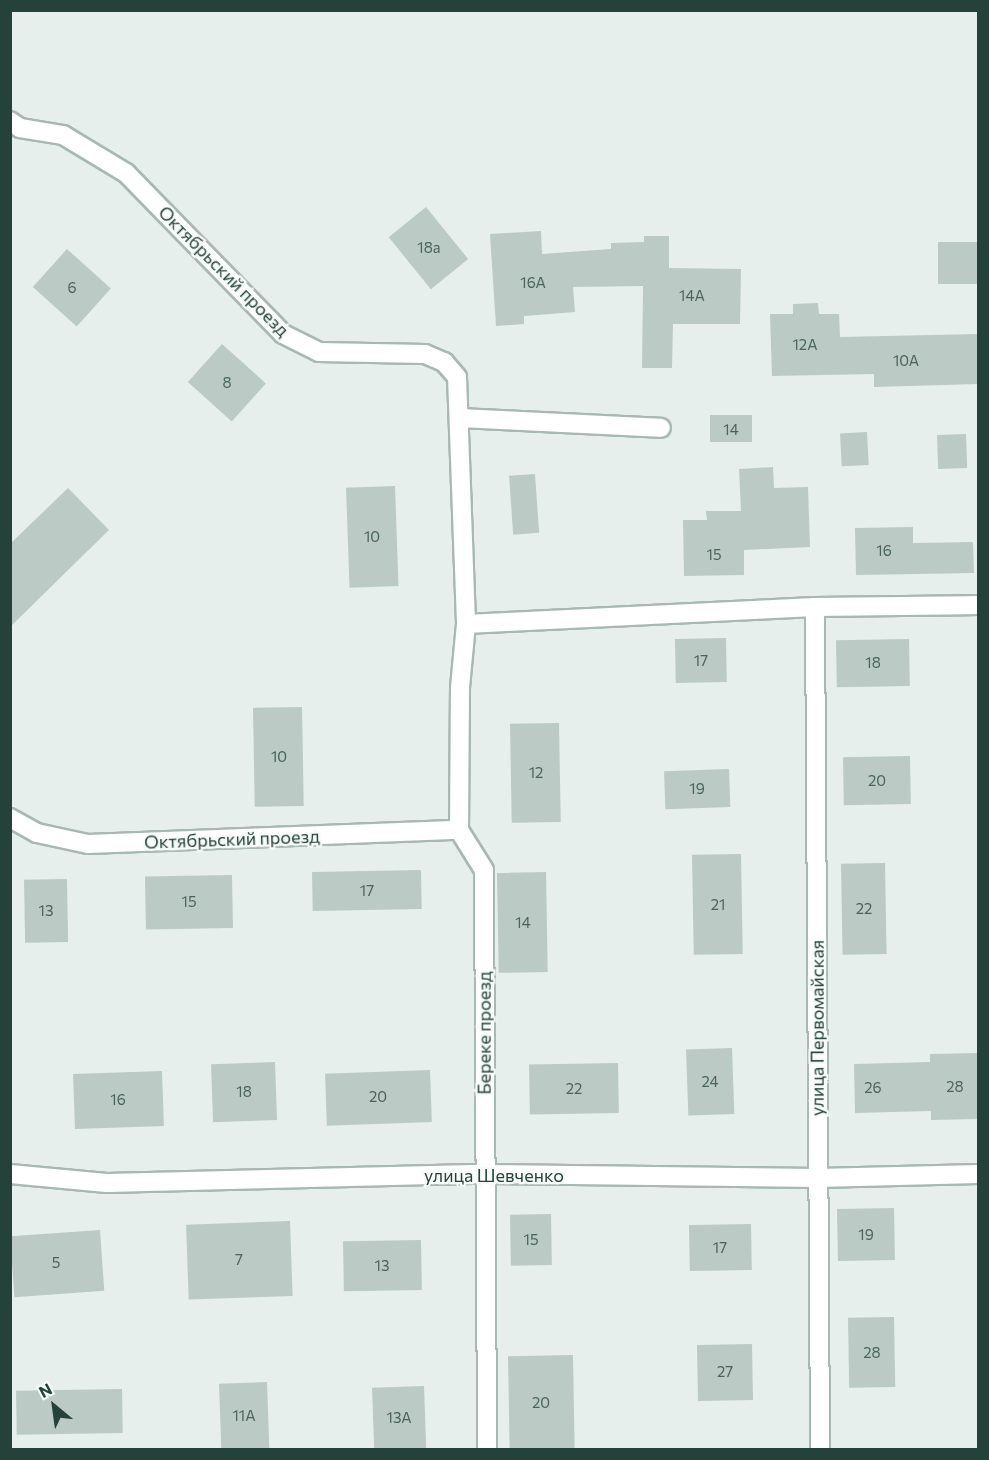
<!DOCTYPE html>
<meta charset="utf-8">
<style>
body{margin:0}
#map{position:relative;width:989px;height:1460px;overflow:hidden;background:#e6efeb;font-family:Commissioner,sans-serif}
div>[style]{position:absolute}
.building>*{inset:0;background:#bbcac4;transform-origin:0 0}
.roads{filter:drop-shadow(2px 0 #a8b8b2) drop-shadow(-2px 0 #a8b8b2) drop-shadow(0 2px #a8b8b2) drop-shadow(0 -2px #a8b8b2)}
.minor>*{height:18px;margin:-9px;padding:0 9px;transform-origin:9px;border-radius:9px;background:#fff}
span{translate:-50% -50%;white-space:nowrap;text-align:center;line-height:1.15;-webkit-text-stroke:4.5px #f7fbf9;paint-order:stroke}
.number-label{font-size:15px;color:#4a645c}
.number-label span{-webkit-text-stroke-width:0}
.street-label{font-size:18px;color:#24423a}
.frame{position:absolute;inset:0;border:12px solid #24423a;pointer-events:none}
.north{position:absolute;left:24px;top:1376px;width:60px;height:60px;-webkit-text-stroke:4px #f7fbf9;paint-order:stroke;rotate:331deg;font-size:16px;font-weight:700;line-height:24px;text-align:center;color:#24423a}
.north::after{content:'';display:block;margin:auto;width:21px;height:27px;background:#24423a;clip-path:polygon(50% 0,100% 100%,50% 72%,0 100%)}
</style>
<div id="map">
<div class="building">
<i style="left:426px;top:207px;width:67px;height:48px;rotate:51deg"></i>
<i style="clip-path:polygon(541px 231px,542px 254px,611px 249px,611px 243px,644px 242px,644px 236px,669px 236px,669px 268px,741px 269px,740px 324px,673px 324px,672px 368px,642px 368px,643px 286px,573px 287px,575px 312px,524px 316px,524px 324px,496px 326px,490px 234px)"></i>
<i style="left:978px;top:242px;width:42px;height:40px;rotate:90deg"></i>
<i style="left:67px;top:249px;width:59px;height:51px;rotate:42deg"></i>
<i style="clip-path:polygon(818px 303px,819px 314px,839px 314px,840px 337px,978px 334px,978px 384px,874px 387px,874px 374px,772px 376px,770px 314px,793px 314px,793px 304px)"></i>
<i style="left:222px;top:344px;width:59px;height:51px;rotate:42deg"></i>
<i style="left:752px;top:415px;width:27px;height:42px;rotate:90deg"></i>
<i style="left:867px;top:432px;width:33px;height:27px;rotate:87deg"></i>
<i style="left:966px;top:434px;width:34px;height:29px;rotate:88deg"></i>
<i style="clip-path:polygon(773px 467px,774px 488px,808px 487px,810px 547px,744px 550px,744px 575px,684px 576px,683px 520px,707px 520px,706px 511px,741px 511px,739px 469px)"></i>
<i style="left:535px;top:474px;width:59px;height:26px;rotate:86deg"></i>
<i style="left:395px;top:486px;width:100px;height:49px;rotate:88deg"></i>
<i style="clip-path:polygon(68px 488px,109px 530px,10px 627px,10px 544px)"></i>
<i style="clip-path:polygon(913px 527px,913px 543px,973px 542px,974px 573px,856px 575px,855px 528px)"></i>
<i style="left:726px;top:638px;width:44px;height:51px;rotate:89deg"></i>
<i style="left:909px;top:639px;width:47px;height:73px;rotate:89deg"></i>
<i style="left:302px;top:707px;width:99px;height:49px;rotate:89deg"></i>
<i style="left:559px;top:723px;width:99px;height:49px;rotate:89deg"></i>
<i style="left:910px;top:756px;width:48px;height:67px;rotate:89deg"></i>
<i style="left:729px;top:769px;width:38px;height:65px;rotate:88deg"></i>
<i style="left:741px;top:854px;width:100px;height:49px;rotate:89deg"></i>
<i style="left:885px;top:863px;width:91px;height:44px;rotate:89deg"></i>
<i style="left:421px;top:870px;width:39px;height:109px;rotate:89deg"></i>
<i style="left:546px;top:872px;width:100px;height:49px;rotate:89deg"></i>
<i style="left:232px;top:875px;width:53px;height:87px;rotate:89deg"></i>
<i style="left:67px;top:879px;width:63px;height:43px;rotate:89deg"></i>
<i style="left:732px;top:1048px;width:66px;height:46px;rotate:88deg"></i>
<i style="clip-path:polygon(978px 1053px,978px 1119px,931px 1120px,931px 1111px,855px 1113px,854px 1064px,930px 1062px,930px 1054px)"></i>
<i style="left:275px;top:1062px;width:58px;height:64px;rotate:88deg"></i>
<i style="left:618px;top:1063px;width:50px;height:89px;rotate:89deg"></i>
<i style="left:430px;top:1070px;width:52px;height:105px;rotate:88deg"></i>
<i style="left:162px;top:1071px;width:55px;height:89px;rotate:88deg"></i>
<i style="left:894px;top:1208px;width:52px;height:57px;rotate:89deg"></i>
<i style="left:551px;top:1214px;width:51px;height:41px;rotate:89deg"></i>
<i style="left:290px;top:1221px;width:75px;height:104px;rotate:88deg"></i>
<i style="left:751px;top:1224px;width:46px;height:62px;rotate:89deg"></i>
<i style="left:100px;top:1230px;width:61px;height:90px;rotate:86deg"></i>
<i style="left:421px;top:1240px;width:50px;height:78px;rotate:89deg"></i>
<i style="left:894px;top:1317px;width:70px;height:46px;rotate:89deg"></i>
<i style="left:752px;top:1344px;width:56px;height:55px;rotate:89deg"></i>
<i style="left:573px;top:1355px;width:94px;height:65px;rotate:89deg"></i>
<i style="left:267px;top:1382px;width:67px;height:48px;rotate:88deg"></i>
<i style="left:424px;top:1386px;width:63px;height:52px;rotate:88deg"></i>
<i style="left:122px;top:1389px;width:44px;height:106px;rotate:89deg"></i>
</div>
<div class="roads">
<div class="minor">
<i style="left:10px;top:121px;width:12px;rotate:35deg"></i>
<i style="left:20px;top:128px;width:44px;rotate:9.2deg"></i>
<i style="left:63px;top:135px;width:74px;rotate:31.1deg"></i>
<i style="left:126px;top:173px;width:225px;rotate:45.7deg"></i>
<i style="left:283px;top:334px;width:40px;rotate:26.6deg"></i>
<i style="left:319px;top:352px;width:106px;rotate:1.1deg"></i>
<i style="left:425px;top:354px;width:21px;rotate:23deg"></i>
<i style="left:444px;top:362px;width:20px;rotate:49deg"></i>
<i style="left:457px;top:377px;width:247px;rotate:87.9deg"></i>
<i style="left:466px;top:624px;width:63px;rotate:95.4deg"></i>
<i style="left:460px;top:687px;width:143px;rotate:90.4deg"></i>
<i style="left:459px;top:830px;width:47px;rotate:58deg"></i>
<i style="left:484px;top:870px;width:580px;rotate:89.7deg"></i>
<i style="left:459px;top:418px;width:202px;rotate:2.8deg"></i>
<i style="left:815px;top:607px;width:843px;rotate:89.66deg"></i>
<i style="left:466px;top:624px;width:349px;rotate:-2.8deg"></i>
<i style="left:815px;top:607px;width:163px;rotate:-0.7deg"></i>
<i style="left:10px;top:818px;width:31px;rotate:29deg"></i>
<i style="left:37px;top:833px;width:52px;rotate:12.2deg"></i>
<i style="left:88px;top:844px;width:371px;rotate:-2.2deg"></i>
<i style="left:10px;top:1174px;width:97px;rotate:5.3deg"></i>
<i style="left:107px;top:1183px;width:376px;rotate:-1.4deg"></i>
<i style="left:483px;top:1174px;width:335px;rotate:0.7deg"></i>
<i style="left:818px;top:1178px;width:160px;rotate:-1.4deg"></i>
</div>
</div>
<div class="number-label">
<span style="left:429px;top:248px">18а</span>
<span style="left:533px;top:283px">16А</span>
<span style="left:72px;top:288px">6</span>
<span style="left:692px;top:296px">14А</span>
<span style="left:805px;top:345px">12А</span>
<span style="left:906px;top:361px">10А</span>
<span style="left:227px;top:383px">8</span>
<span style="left:731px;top:430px">14</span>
<span style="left:372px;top:537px">10</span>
<span style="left:884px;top:551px">16</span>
<span style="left:714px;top:555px">15</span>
<span style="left:701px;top:661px">17</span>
<span style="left:873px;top:663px">18</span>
<span style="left:279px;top:757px">10</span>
<span style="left:536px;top:773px">12</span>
<span style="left:877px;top:781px">20</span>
<span style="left:697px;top:789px">19</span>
<span style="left:367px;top:891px">17</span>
<span style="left:189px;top:902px">15</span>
<span style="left:718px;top:905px">21</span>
<span style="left:864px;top:909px">22</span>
<span style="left:46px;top:911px">13</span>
<span style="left:523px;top:923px">14</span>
<span style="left:710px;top:1082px">24</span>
<span style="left:955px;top:1087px">28</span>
<span style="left:873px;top:1088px">26</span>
<span style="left:574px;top:1089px">22</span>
<span style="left:244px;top:1092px">18</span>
<span style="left:378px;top:1097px">20</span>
<span style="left:118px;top:1100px">16</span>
<span style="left:866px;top:1235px">19</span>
<span style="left:531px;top:1240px">15</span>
<span style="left:720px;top:1248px">17</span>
<span style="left:239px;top:1260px">7</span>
<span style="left:56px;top:1263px">5</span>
<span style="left:382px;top:1266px">13</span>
<span style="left:872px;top:1353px">28</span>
<span style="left:725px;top:1372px">27</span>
<span style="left:541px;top:1403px">20</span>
<span style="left:244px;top:1416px">11А</span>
<span style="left:399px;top:1418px">13А</span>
</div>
<div class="street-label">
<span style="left:224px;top:271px;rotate:45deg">Октябрьский проезд</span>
<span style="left:232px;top:839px;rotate:-2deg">Октябрьский проезд</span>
<span style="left:817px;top:1028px;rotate:-90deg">улица Первомайская</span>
<span style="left:484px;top:1033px;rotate:-90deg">Береке проезд</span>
<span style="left:494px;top:1175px">улица Шевченко</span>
</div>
<div class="frame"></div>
<div class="north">N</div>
</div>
